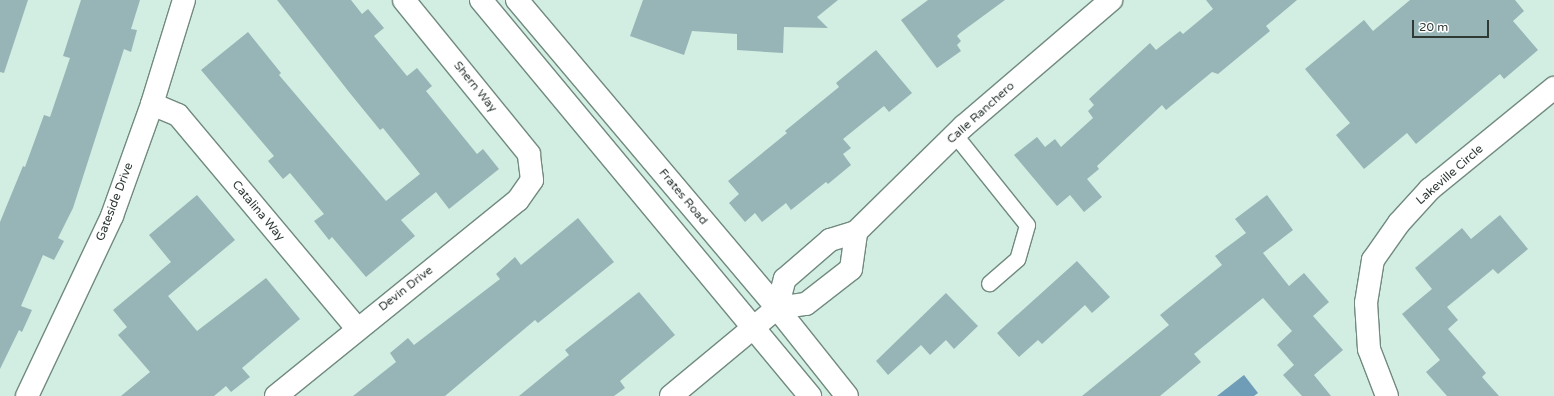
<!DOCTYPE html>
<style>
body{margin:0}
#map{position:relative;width:1554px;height:396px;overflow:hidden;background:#d2ede1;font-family:"Varela Round",sans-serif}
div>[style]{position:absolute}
.water>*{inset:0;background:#6f9db7}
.building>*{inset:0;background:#97b5b6}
.roads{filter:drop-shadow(1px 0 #718a7f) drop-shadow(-1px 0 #718a7f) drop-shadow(0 1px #718a7f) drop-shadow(0 -1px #718a7f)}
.service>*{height:15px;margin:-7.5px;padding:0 7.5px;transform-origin:7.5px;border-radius:7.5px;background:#fff}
.minor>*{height:22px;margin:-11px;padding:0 11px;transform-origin:11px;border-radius:11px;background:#fff}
.tertiary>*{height:22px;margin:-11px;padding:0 11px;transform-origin:11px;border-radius:11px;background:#fff}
span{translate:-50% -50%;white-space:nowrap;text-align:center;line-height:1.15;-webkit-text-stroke:4px #fff;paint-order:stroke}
.street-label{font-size:12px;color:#2f3a35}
.scale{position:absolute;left:1412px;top:20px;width:77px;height:18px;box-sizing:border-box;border:2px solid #2f3a35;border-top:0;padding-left:5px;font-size:12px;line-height:14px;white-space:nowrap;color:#2f3a35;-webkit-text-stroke:3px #fff;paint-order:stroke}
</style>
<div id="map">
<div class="water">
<i style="clip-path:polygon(1244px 375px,1258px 393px,1254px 396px,1217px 396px)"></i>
</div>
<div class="building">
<i style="clip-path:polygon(0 0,28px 0,4px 73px,0 72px)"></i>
<i style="clip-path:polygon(81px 0,140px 0,131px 29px,137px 30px,131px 52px,124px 49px,73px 208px,58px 238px,64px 241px,54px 260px,43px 255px,21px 306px,32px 310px,22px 332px,19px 330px,0 369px,0 222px,23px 166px,25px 167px,44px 115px,50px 117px,70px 58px,63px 56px)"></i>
<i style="clip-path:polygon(277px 0,351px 0,362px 14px,368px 9px,384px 28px,374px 36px,407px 76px,417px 68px,432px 86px,426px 91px,477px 154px,483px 149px,499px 169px,449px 209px,436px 192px,401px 220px,415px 236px,366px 277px,332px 237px,329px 240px,314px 221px,324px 214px,290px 173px,283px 179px,268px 161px,274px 156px,201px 70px,248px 32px,281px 73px,279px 75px,386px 201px,420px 174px,383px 128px,380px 130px,349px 92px)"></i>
<i style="clip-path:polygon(643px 0,838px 0,817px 17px,828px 28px,784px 27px,783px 53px,737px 50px,737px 34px,692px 31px,684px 55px,630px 36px)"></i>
<i style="clip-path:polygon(928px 0,1005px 0,960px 33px,957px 36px,961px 41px,957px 45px,961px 51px,937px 68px,901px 20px)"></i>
<i style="clip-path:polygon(1206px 0,1297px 0,1266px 26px,1270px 31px,1218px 74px,1212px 72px,1166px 110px,1162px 105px,1097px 166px,1099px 169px,1087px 179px,1102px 197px,1084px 212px,1070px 195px,1057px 206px,1014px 155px,1037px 137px,1045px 147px,1055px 139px,1061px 147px,1093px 118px,1088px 111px,1094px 105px,1089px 99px,1150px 43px,1156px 50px,1180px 31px,1183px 34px,1213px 9px)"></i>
<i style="clip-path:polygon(1410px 0,1515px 0,1524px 11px,1513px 21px,1538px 50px,1504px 79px,1500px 74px,1416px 144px,1407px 133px,1364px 169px,1336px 135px,1350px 123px,1305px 69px,1364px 20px,1373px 31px)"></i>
<i style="clip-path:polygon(876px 50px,912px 93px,889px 112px,884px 106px,843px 139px,851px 148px,843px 154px,851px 165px,828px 184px,826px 182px,791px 210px,786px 203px,762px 222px,755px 213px,745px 222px,729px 203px,739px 194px,728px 181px,787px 133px,785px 131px,839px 87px,836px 83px)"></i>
<i style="clip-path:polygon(197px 195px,235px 240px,168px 296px,197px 331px,266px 278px,300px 319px,242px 368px,250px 377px,231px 392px,226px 386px,214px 396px,121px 396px,150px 372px,118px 335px,127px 327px,113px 310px,171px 262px,149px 235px)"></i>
<i style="clip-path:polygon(1267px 195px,1293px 230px,1263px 253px,1289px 286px,1304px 273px,1329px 302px,1313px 316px,1343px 350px,1314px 375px,1331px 396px,1302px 396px,1283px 375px,1294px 365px,1277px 345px,1292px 331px,1263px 298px,1194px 354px,1201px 362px,1160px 396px,1082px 396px,1169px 325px,1160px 315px,1222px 265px,1215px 256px,1246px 233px,1235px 219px)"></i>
<i style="clip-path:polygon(1500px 215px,1528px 249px,1498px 274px,1493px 269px,1447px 307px,1458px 320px,1448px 329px,1486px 373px,1482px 377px,1499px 396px,1447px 396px,1426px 372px,1440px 360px,1402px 314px,1432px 289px,1415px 268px,1462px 228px,1471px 239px)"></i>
<i style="clip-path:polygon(578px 218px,614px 262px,538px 323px,535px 320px,445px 396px,353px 396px,396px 362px,390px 353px,408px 338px,414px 345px,500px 279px,496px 274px,515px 257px,521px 265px)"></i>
<i style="clip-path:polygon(1077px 261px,1110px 297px,1092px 313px,1085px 305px,1042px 344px,1038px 340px,1019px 357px,997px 333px)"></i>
<i style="clip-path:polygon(639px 292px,675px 335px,620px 381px,625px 388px,614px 396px,519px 396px,569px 355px,565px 350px)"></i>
<i style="clip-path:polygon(946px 293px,978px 326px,954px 349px,946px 340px,930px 355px,921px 345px,888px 375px,876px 361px)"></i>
</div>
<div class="roads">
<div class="service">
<i style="left:955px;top:135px;width:115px;rotate:51.3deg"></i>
<i style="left:1027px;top:225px;width:35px;rotate:106deg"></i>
<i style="left:1017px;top:259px;width:37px;rotate:139deg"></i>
</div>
<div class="minor">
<i style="left:152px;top:104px;width:28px;rotate:23deg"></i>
<i style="left:178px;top:115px;width:278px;rotate:50deg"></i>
<i style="left:777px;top:308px;width:30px;rotate:-75deg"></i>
<i style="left:785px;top:279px;width:60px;rotate:-40.9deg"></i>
<i style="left:830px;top:240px;width:27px;rotate:-17deg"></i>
<i style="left:856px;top:232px;width:151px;rotate:-44.5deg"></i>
<i style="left:964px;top:126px;width:194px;rotate:-40.6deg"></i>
<i style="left:27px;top:396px;width:199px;rotate:-64.7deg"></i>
<i style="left:112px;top:216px;width:119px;rotate:-70.3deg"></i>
<i style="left:152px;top:104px;width:109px;rotate:-72.9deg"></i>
<i style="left:276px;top:396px;width:311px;rotate:-39deg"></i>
<i style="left:518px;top:200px;width:24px;rotate:-55deg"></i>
<i style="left:532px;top:180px;width:26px;rotate:-97deg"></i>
<i style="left:529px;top:154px;width:198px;rotate:-129.1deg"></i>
<i style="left:671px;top:396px;width:138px;rotate:-39.7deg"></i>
<i style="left:777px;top:308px;width:29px;rotate:-8deg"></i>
<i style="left:806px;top:304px;width:57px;rotate:-37.9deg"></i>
<i style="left:851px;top:269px;width:37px;rotate:-82deg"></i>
<i style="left:1387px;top:396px;width:50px;rotate:-111deg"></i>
<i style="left:1369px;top:349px;width:46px;rotate:-93.7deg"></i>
<i style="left:1366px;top:303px;width:44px;rotate:-80.8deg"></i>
<i style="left:1373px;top:260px;width:45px;rotate:-54.9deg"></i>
<i style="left:1399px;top:223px;width:46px;rotate:-47.6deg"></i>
<i style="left:1430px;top:189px;width:160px;rotate:-39.2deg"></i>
</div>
<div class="tertiary">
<i style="left:481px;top:0;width:515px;rotate:50.28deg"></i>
<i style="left:517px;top:0;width:403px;rotate:49.8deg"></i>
<i style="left:777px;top:308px;width:112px;rotate:51.5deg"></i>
</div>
</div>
<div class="street-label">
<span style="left:475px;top:87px;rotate:51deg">Shern Way</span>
<span style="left:981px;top:113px;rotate:-42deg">Calle Ranchero</span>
<span style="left:1450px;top:175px;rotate:-41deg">Lakeville Circle</span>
<span style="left:683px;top:197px;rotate:50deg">Frates Road</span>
<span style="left:115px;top:202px;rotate:-69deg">Gateside Drive</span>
<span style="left:258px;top:211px;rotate:50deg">Catalina Way</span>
<span style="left:406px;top:289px;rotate:-38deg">Devin Drive</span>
</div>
<div class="scale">20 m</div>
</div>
